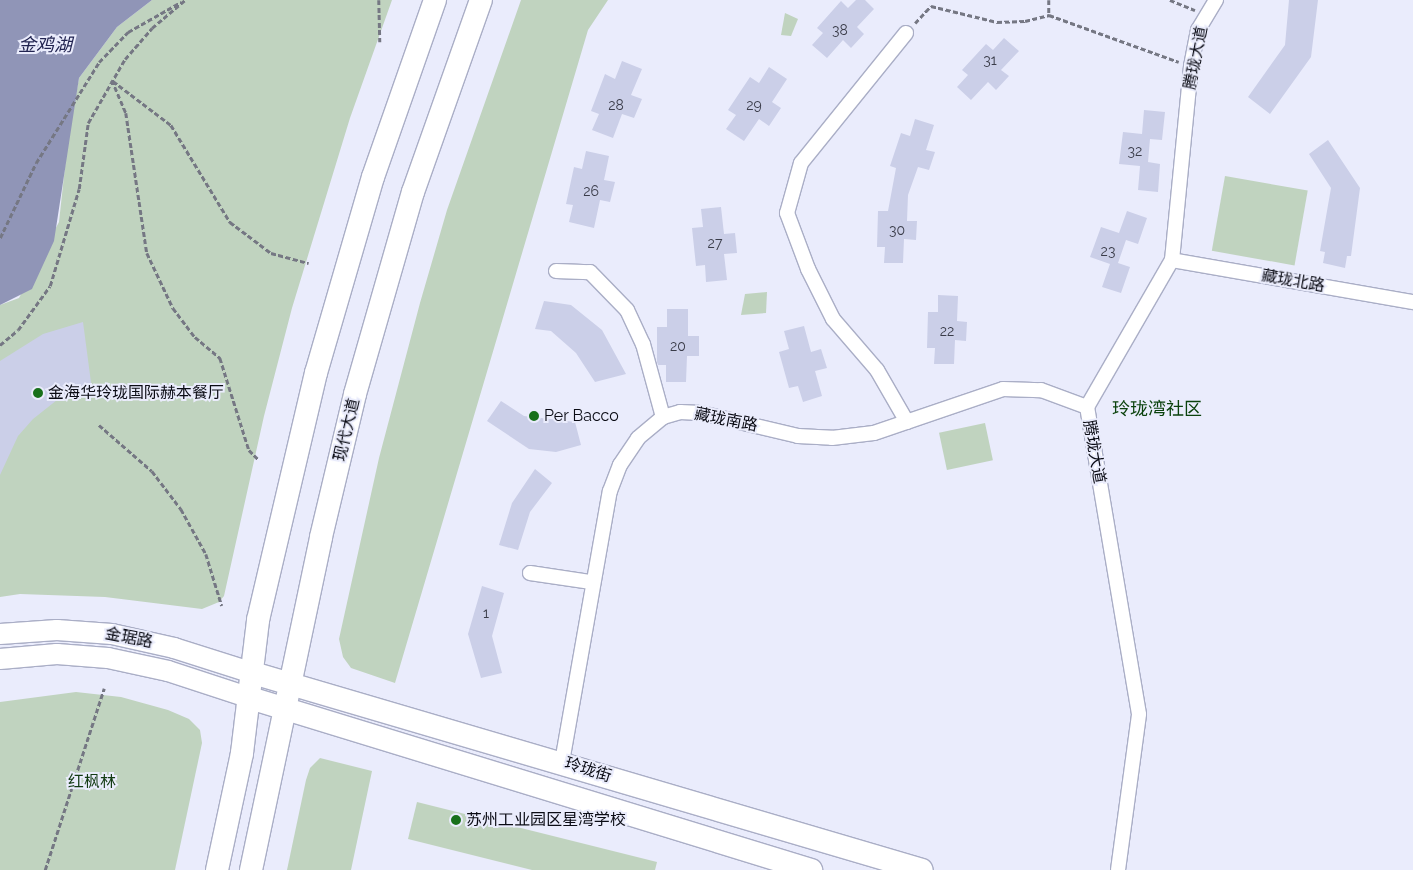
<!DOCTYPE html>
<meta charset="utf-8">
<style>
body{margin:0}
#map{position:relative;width:1413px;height:870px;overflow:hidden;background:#eaecfc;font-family:Raleway,"Noto Sans SC",sans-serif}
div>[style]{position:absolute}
.green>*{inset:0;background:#c0d3bf;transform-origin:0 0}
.water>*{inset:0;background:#9095b7}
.building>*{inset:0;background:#cbcfe8}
.path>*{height:2.5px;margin-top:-1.25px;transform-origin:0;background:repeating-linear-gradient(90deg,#757783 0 5px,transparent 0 7.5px)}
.roads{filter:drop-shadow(1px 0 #aaaec6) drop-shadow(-1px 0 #aaaec6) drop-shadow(0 1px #aaaec6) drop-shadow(0 -1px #aaaec6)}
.minor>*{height:14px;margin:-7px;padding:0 7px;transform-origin:7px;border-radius:7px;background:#fff}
.secondary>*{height:20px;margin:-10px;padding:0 10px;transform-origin:10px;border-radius:10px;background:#fff}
.primary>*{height:22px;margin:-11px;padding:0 11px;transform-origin:11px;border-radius:11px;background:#fff}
.dots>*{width:14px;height:14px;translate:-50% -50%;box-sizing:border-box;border:2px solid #eaecfc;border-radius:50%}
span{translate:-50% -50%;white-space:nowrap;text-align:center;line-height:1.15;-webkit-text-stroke:4px #eaecfc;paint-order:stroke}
.number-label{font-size:14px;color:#3a3c49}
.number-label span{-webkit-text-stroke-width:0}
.street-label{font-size:16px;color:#0a0b14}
.poi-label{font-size:16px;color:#0a0b14}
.left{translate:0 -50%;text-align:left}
.park-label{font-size:16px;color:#133b13}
.water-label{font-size:18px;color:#212350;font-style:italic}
.neighbourhood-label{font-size:18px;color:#0b420d}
</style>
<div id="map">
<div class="green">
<i style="clip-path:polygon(152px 0,392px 0,350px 118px,292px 308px,264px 416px,224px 596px,219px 602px,202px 609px,105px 597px,20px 594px,0 597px,0 305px,19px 298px,59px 222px,68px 139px,79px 78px,117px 27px)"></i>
<i style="clip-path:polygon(521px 0,608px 0,588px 30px,395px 683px,351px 668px,343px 657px,339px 639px,379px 458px,420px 303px,447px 210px)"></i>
<i style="clip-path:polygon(785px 13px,798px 19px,791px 36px,781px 35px)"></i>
<i style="left:1225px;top:176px;width:84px;height:76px;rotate:10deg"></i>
<i style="clip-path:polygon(767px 292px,766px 313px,741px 315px,745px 294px)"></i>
<i style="left:985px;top:423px;width:38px;height:47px;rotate:78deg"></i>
<i style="clip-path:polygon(76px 692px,121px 697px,168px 710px,189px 719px,200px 730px,202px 743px,175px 870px,0 870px,0 702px)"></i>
<i style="clip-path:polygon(320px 758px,372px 771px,351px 870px,287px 870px,306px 780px,310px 768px)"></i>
<i style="clip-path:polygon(417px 802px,657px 862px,655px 870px,532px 870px,408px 839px)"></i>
</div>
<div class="water">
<i style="clip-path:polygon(0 0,152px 0,117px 27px,79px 78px,54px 241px,32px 289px,0 305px)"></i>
</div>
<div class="building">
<i style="clip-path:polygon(856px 0,865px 0,874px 9px,857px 27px,864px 34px,851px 48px,843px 40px,827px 58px,812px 45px,823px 33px,817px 28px,841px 1px,848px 8px)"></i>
<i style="clip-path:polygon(1289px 0,1318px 0,1311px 57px,1270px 114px,1248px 97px,1285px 45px)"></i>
<i style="clip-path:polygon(1004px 38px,1019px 51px,1001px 70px,1009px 76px,996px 90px,988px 82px,971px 100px,957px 87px,968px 75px,962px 70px,986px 44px,993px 50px)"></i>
<i style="clip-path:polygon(622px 61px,642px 69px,631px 95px,642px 99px,634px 118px,622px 114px,613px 138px,592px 130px,599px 114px,591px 111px,605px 74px,615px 79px)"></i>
<i style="clip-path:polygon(769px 67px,787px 79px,772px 102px,781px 108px,769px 126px,759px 119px,744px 141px,726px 129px,736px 115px,728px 110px,750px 77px,759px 83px)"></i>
<i style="clip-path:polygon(1144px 110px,1165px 112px,1162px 140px,1150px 139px,1148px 162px,1160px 164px,1158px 192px,1138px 190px,1140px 166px,1119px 164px,1123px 132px,1142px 134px)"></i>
<i style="clip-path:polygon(915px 119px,934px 125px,926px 150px,935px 152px,929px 170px,918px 167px,908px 195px,907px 221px,917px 221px,916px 240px,904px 239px,903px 263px,884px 263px,885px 247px,877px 247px,878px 211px,888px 211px,896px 168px,890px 166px,901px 133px,910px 136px)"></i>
<i style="clip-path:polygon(1328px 140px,1360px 188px,1351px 256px,1347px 256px,1345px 268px,1323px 263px,1325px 252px,1320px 251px,1331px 188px,1309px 154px)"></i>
<i style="clip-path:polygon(586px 151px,609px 156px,604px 180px,615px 182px,610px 202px,600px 200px,594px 228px,569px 222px,573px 205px,566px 204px,574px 167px,582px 169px)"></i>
<i style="clip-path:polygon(721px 207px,724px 234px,735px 233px,737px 253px,724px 254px,727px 280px,706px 282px,705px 265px,696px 266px,692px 228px,703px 227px,701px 209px)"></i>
<i style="clip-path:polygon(1127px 211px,1147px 218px,1138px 244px,1126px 240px,1118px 263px,1130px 267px,1121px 293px,1102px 287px,1110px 264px,1090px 257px,1101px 227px,1119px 233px)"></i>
<i style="clip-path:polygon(938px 295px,958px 296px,957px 321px,967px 322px,966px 341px,955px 340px,954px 364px,934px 364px,935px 348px,927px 348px,928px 312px,938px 312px)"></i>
<i style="clip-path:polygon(544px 301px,571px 305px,602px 330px,626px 374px,595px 382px,576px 353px,551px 331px,535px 329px)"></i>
<i style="clip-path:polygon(667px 309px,688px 309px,688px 336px,699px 336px,699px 356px,687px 356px,686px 382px,666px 382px,666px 365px,658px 365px,657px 362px,657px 327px,667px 327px)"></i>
<i style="clip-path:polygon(83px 322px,92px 390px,57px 400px,33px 419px,18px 436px,0 475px,0 361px,43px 334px)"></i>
<i style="clip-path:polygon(804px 326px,811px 352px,821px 349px,827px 368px,815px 371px,822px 396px,803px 402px,798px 386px,789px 388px,779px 352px,789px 349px,784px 331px)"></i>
<i style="clip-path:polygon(501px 401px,524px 416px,575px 422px,581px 445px,556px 452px,529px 449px,487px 421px)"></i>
<i style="clip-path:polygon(535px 469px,552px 483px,530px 512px,518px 550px,499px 545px,512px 503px)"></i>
<i style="clip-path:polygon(482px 586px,504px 593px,492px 636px,502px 673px,481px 678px,468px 634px)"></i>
</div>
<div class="path">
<i style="left:379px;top:0;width:42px;rotate:88.6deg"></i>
<i style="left:1049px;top:0;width:15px;rotate:90deg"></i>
<i style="left:1049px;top:15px;width:138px;rotate:19.9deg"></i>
<i style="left:1170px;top:0;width:27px;rotate:22deg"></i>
<i style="left:915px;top:23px;width:23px;rotate:-47deg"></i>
<i style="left:931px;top:6px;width:68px;rotate:13.6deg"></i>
<i style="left:997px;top:22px;width:28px;rotate:-2deg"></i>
<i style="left:1025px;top:21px;width:25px;rotate:-14deg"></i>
<i style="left:112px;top:80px;width:36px;rotate:67deg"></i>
<i style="left:126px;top:113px;width:142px;rotate:81.5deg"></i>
<i style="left:147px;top:253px;width:61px;rotate:64.7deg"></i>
<i style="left:173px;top:308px;width:36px;rotate:53deg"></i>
<i style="left:195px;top:337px;width:33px;rotate:40deg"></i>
<i style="left:220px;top:358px;width:96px;rotate:72.5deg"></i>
<i style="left:249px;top:450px;width:13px;rotate:45deg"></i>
<i style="left:113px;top:81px;width:73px;rotate:37.2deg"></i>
<i style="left:171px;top:125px;width:114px;rotate:58.7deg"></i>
<i style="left:230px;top:222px;width:51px;rotate:37.1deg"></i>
<i style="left:271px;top:253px;width:39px;rotate:15deg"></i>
<i style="left:0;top:238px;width:83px;rotate:-64.4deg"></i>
<i style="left:36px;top:163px;width:119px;rotate:-58deg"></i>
<i style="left:99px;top:62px;width:42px;rotate:-46deg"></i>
<i style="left:128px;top:32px;width:61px;rotate:-29.5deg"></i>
<i style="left:0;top:345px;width:23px;rotate:-40deg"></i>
<i style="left:18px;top:330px;width:54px;rotate:-54deg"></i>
<i style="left:50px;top:286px;width:101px;rotate:-73.4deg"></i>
<i style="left:79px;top:189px;width:67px;rotate:-82.2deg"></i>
<i style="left:88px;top:123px;width:74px;rotate:-60deg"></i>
<i style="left:125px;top:59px;width:41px;rotate:-48.9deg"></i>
<i style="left:152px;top:28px;width:43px;rotate:-40.3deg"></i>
<i style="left:99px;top:425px;width:70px;rotate:41deg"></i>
<i style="left:152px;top:471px;width:48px;rotate:52.7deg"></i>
<i style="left:181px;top:509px;width:51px;rotate:60.9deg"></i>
<i style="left:206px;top:554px;width:54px;rotate:72.9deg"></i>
<i style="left:45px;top:870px;width:191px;rotate:-72deg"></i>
</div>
<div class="roads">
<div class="minor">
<i style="left:906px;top:33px;width:167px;rotate:128.9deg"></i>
<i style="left:801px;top:163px;width:52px;rotate:105.6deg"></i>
<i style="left:787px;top:213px;width:60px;rotate:69.4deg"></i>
<i style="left:808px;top:269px;width:56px;rotate:63.4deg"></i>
<i style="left:833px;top:319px;width:67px;rotate:49.2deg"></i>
<i style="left:877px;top:370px;width:60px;rotate:60deg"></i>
<i style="left:1172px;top:260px;width:245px;rotate:9.9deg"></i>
<i style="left:556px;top:271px;width:34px;rotate:2deg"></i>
<i style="left:590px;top:272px;width:53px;rotate:45.8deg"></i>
<i style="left:627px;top:310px;width:38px;rotate:65deg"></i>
<i style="left:643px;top:344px;width:76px;rotate:74.7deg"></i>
<i style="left:530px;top:573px;width:62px;rotate:8.4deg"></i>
<i style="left:562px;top:762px;width:275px;rotate:-80deg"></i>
<i style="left:610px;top:491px;width:28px;rotate:-69deg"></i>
<i style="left:620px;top:465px;width:32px;rotate:-56deg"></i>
<i style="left:638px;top:438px;width:33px;rotate:-40deg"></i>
<i style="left:663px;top:417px;width:18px;rotate:-16deg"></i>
<i style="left:680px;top:412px;width:21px;rotate:3deg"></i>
<i style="left:701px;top:413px;width:100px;rotate:13.3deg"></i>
<i style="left:798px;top:436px;width:34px;rotate:3deg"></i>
<i style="left:832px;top:438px;width:42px;rotate:-6.8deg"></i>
<i style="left:874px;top:433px;width:136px;rotate:-18.8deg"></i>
<i style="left:1003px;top:389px;width:38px;rotate:2deg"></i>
<i style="left:1041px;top:390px;width:49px;rotate:20.3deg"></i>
<i style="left:1118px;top:870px;width:157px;rotate:-82.3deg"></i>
<i style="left:1139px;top:714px;width:311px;rotate:-99.6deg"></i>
<i style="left:1087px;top:407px;width:170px;rotate:-60deg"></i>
<i style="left:1172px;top:260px;width:195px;rotate:-84.4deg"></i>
<i style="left:1191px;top:66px;width:37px;rotate:-79deg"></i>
<i style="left:1198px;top:30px;width:35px;rotate:-59deg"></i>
</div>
<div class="secondary">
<i style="left:0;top:634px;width:57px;rotate:-4deg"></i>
<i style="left:57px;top:630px;width:55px;rotate:4.2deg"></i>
<i style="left:112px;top:634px;width:64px;rotate:12.7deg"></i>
<i style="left:174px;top:648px;width:83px;rotate:17.6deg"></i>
<i style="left:0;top:659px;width:57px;rotate:-5deg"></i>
<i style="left:57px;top:654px;width:51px;rotate:4.5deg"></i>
<i style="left:108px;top:658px;width:61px;rotate:12.2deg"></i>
<i style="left:168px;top:671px;width:86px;rotate:18.2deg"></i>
</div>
<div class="primary">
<i style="left:253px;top:673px;width:697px;rotate:16.41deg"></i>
<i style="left:250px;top:698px;width:587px;rotate:17.05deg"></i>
<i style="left:217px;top:870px;width:120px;rotate:-77.9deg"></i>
<i style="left:242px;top:753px;width:134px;rotate:-83.1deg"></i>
<i style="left:258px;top:620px;width:254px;rotate:-76.8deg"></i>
<i style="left:316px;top:373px;width:204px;rotate:-73.8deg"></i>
<i style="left:373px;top:177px;width:188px;rotate:-70.7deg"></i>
<i style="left:251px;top:870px;width:340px;rotate:-78.1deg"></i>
<i style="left:321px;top:537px;width:147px;rotate:-76.6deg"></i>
<i style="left:355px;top:394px;width:210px;rotate:-74deg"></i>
<i style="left:413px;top:192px;width:204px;rotate:-70.5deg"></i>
</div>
</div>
<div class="dots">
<i style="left:38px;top:393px;background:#18701b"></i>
<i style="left:534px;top:416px;background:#18701b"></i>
<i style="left:456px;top:820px;background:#18701b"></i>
</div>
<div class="number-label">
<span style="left:840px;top:30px">38</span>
<span style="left:990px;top:60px">31</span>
<span style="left:616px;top:105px">28</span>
<span style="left:754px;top:105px">29</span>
<span style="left:1135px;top:151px">32</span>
<span style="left:591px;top:191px">26</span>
<span style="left:897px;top:230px">30</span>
<span style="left:715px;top:243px">27</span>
<span style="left:1108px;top:251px">23</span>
<span style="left:947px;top:331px">22</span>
<span style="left:678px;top:346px">20</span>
<span style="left:486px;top:613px">1</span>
</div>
<div class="street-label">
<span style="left:1196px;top:58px;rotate:-79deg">腾珑大道</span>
<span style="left:1293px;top:281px;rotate:10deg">藏珑北路</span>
<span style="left:726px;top:420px;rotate:11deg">藏珑南路</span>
<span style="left:347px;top:430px;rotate:-77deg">现代大道</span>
<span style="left:1094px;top:452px;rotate:80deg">腾珑大道</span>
<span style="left:129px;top:638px;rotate:11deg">金琚路</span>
<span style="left:588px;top:770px;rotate:17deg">玲珑街</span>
</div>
<div class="poi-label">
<span class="left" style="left:48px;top:393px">金海华玲珑国际赫本餐厅</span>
<span class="left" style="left:544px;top:416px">Per Bacco</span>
<span class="left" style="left:466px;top:820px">苏州工业园区星湾学校</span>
</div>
<div class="park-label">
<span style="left:92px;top:782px">红枫林</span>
</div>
<div class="water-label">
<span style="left:45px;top:45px">金鸡湖</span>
</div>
<div class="neighbourhood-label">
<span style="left:1157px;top:409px">玲珑湾社区</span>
</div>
</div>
